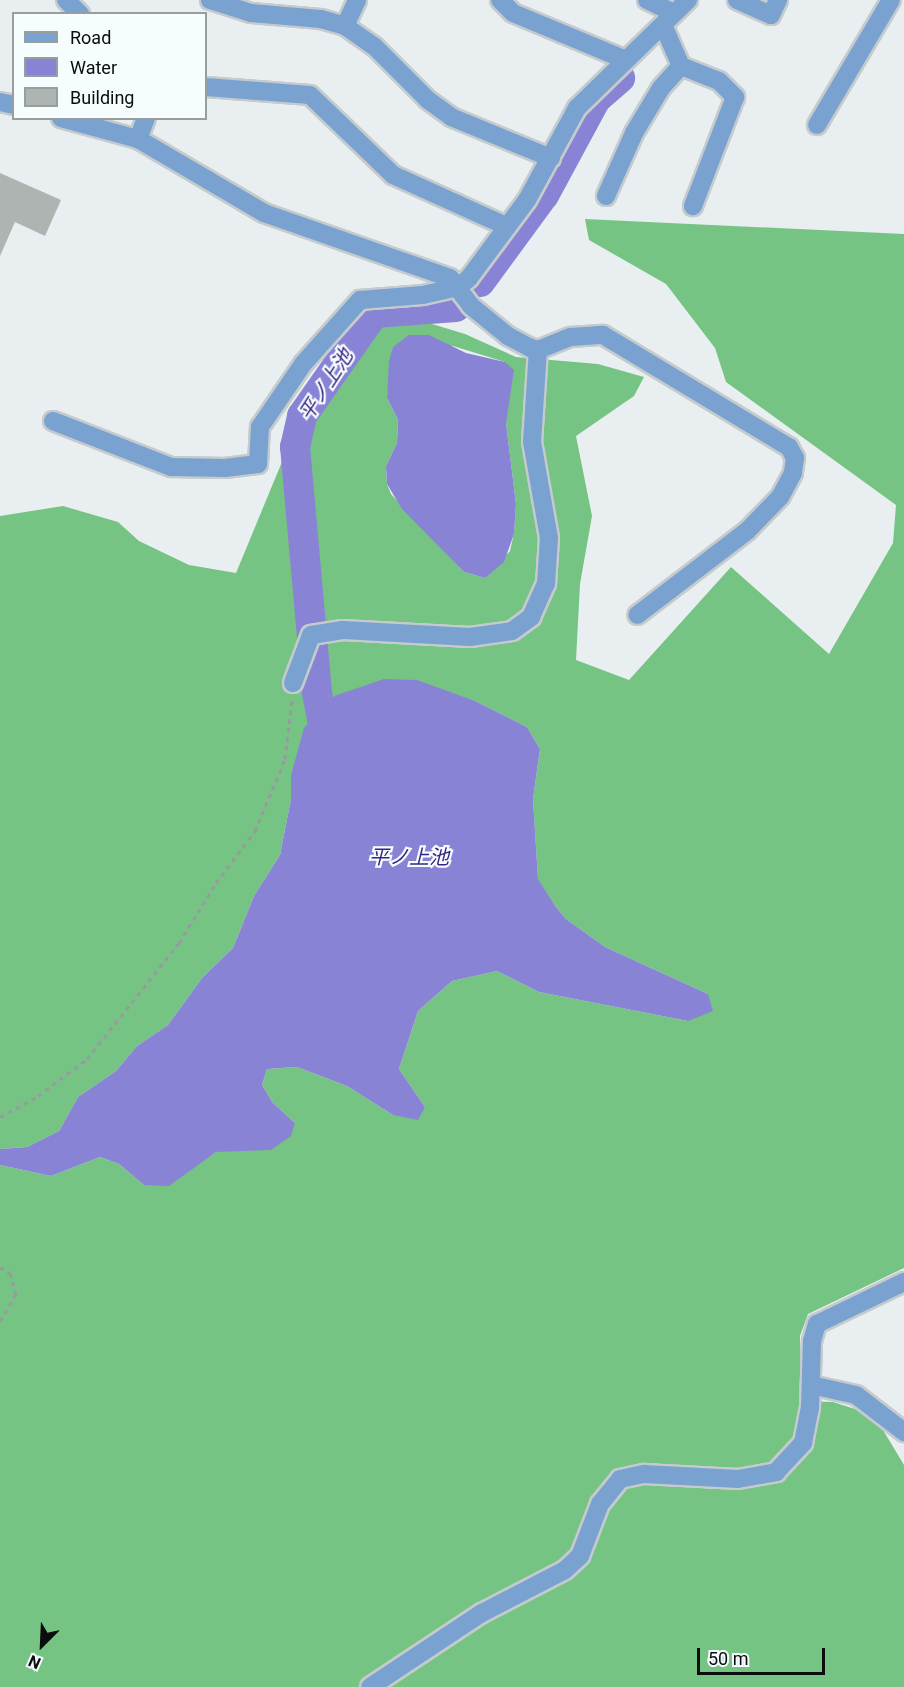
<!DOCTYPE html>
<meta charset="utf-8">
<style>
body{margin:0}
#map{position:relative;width:904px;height:1687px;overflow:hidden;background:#e9eff1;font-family:Roboto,"Noto Sans JP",sans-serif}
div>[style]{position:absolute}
.forest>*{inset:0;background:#76c484}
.water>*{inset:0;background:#8983d5}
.river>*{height:30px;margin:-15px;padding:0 15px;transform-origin:15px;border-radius:15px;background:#8983d5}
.building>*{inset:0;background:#adb4b2}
.path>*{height:3px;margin-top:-1.5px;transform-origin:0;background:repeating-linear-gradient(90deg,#979b9d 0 4.5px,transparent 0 9px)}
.roads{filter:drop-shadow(2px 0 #c5cbcd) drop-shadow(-2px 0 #c5cbcd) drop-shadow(0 2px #c5cbcd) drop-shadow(0 -2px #c5cbcd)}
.minor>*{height:18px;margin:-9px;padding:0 9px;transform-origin:9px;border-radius:9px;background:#79a2d0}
span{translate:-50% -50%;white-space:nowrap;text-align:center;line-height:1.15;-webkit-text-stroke:4.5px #f6fdfe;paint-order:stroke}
.water-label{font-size:20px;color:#392483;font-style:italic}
.legend{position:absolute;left:12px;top:12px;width:195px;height:108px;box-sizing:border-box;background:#f6fdfe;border:2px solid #989d9e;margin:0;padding:8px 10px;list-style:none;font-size:18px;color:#0a0c0d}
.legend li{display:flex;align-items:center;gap:12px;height:30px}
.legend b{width:30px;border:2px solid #989d9e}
.north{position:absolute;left:12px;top:1615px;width:60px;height:60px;-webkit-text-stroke:4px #f6fdfe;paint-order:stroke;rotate:204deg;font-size:16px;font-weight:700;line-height:24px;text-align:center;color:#0a0c0d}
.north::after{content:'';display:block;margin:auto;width:21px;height:27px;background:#0a0c0d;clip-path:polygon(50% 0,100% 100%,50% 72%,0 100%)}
.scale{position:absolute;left:697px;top:1648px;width:128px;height:27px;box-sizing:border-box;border:3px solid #0a0c0d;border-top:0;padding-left:8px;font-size:18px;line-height:21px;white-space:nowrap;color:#0a0c0d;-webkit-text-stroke:4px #f6fdfe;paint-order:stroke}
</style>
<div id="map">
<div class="forest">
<i style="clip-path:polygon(evenodd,585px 219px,904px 234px,904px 1268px,808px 1314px,800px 1336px,802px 1401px,833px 1402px,874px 1415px,904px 1465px,904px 1687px,0 1687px,0 1165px,51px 1176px,100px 1157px,119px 1164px,144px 1185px,195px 1166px,216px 1152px,295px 1123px,273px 1103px,262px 1085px,267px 1069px,297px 1067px,347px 1086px,393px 1115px,425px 1107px,399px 1069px,418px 1011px,452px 981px,497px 971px,539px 992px,688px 1021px,708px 994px,605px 947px,566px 919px,556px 907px,538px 880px,533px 799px,540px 749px,527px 727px,475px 701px,334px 696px,320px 712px,291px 775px,291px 799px,280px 855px,254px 896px,233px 948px,202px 978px,168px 1025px,137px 1046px,116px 1071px,78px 1097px,59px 1131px,27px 1147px,0 1149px,0 516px,63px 506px,118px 522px,139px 541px,189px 565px,236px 573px,320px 370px,386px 310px,465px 334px,516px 357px,598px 364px,644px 377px,634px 396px,576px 436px,592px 516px,580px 584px,576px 660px,629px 680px,731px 567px,829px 654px,893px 543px,896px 505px,726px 382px,715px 348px,666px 284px,589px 240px,585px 219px,453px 346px,505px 362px,506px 423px,516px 504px,514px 533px,510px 551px,485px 578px,464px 572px,391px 494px,387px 484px,386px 466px,397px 443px,398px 420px,387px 398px,393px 347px,453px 346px)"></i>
</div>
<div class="water">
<i style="clip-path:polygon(409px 335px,429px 335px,466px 353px,505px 362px,514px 370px,506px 423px,516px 504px,514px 534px,504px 562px,485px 578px,464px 572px,402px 509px,387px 484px,386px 466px,397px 443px,398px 420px,387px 398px,389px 361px,393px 347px)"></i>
<i style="clip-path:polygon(384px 679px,417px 680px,475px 701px,527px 727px,540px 749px,533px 799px,538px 879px,556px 907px,566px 919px,605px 947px,708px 994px,713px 1011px,688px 1021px,539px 992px,497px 971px,452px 981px,418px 1011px,399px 1069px,425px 1107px,418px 1120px,393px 1115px,347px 1086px,297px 1067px,267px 1069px,262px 1085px,273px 1103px,295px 1123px,291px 1136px,271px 1150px,216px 1152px,169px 1186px,144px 1185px,119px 1164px,100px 1157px,51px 1176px,0 1165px,0 1149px,27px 1147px,59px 1131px,78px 1097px,116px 1071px,137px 1046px,168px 1025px,202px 978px,233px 948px,254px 896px,280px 855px,291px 799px,291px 775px,304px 728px,334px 696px)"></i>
</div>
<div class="river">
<i style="left:480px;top:282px;width:108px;rotate:-53.7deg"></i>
<i style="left:544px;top:195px;width:109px;rotate:-61.6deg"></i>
<i style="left:596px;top:99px;width:32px;rotate:-41deg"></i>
<i style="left:328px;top:751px;width:59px;rotate:-100.7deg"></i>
<i style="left:317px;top:693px;width:247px;rotate:-95.1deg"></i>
<i style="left:295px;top:447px;width:32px;rotate:-77deg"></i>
<i style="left:302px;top:416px;width:126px;rotate:-55deg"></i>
<i style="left:374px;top:313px;width:82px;rotate:-4.2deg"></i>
</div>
<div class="building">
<i style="clip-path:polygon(0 173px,61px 200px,45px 236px,15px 222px,0 256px)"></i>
</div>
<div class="path">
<i style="left:0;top:1117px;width:43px;rotate:-28.9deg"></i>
<i style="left:38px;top:1096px;width:61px;rotate:-37.1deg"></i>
<i style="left:87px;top:1059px;width:148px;rotate:-51.6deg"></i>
<i style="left:179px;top:943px;width:70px;rotate:-58.3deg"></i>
<i style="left:216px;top:883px;width:65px;rotate:-53.1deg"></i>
<i style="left:255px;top:831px;width:78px;rotate:-67.4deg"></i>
<i style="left:285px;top:759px;width:59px;rotate:-83.2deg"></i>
<i style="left:0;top:1267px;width:12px;rotate:31deg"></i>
<i style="left:10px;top:1273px;width:22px;rotate:74deg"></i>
<i style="left:16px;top:1294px;width:32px;rotate:120deg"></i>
</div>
<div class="roads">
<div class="minor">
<i style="left:66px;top:0;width:20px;rotate:45deg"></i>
<i style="left:210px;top:0;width:43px;rotate:17.6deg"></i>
<i style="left:251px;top:13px;width:70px;rotate:4.9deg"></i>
<i style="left:321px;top:19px;width:25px;rotate:16deg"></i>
<i style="left:345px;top:26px;width:35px;rotate:35deg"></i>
<i style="left:374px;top:46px;width:76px;rotate:45deg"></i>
<i style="left:428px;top:100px;width:29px;rotate:36deg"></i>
<i style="left:451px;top:117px;width:108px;rotate:22.3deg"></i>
<i style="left:500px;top:0;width:18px;rotate:45deg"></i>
<i style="left:513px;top:13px;width:122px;rotate:22.6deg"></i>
<i style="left:647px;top:0;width:30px;rotate:26deg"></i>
<i style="left:737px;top:0;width:37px;rotate:24deg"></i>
<i style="left:771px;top:15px;width:17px;rotate:-65deg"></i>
<i style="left:345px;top:26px;width:29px;rotate:-65deg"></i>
<i style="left:681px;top:66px;width:41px;rotate:21.5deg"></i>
<i style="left:719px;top:81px;width:23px;rotate:45deg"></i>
<i style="left:735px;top:97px;width:117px;rotate:111.1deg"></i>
<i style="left:206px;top:87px;width:104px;rotate:4.4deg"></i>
<i style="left:310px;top:95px;width:115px;rotate:43.9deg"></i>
<i style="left:393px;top:175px;width:124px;rotate:24.3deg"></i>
<i style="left:0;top:102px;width:14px;rotate:12deg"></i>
<i style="left:61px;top:118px;width:80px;rotate:15.3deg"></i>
<i style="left:138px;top:139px;width:146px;rotate:30.4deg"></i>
<i style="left:264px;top:213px;width:197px;rotate:19.3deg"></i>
<i style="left:450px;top:278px;width:35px;rotate:53deg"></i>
<i style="left:471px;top:306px;width:48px;rotate:39deg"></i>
<i style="left:508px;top:336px;width:26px;rotate:28deg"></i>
<i style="left:531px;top:348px;width:7px;rotate:16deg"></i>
<i style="left:538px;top:350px;width:35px;rotate:-22deg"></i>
<i style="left:571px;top:337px;width:32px;rotate:-4deg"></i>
<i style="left:603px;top:335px;width:217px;rotate:31.1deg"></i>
<i style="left:789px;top:447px;width:13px;rotate:61deg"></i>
<i style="left:795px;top:458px;width:15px;rotate:98deg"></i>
<i style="left:793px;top:473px;width:27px;rotate:118deg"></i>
<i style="left:780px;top:497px;width:47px;rotate:134.1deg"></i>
<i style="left:747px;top:531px;width:138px;rotate:142.6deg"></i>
<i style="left:817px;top:125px;width:145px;rotate:-59.4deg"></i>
<i style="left:138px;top:139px;width:22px;rotate:-69deg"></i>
<i style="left:606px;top:196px;width:69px;rotate:-66deg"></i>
<i style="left:634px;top:133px;width:52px;rotate:-59deg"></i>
<i style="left:661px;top:88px;width:30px;rotate:-48deg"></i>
<i style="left:681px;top:66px;width:45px;rotate:-113.7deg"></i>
<i style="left:53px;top:421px;width:127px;rotate:21.3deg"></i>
<i style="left:171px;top:467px;width:54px;rotate:1.1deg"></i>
<i style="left:225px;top:468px;width:33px;rotate:-7deg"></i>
<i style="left:258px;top:464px;width:37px;rotate:-87deg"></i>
<i style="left:260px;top:427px;width:76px;rotate:-55.7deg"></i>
<i style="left:303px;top:364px;width:86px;rotate:-48.3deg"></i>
<i style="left:360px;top:300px;width:63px;rotate:-4.5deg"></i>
<i style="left:423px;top:295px;width:36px;rotate:-13deg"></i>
<i style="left:458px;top:287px;width:14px;rotate:-39deg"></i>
<i style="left:469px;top:278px;width:97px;rotate:-53.4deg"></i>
<i style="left:527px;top:200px;width:105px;rotate:-61.5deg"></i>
<i style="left:577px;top:108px;width:155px;rotate:-44.2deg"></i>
<i style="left:293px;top:683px;width:51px;rotate:-69.4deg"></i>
<i style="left:311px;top:635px;width:32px;rotate:-9deg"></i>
<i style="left:343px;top:630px;width:127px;rotate:3.2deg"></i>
<i style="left:470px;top:637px;width:42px;rotate:-8.1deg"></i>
<i style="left:512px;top:631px;width:24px;rotate:-36deg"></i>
<i style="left:531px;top:617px;width:36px;rotate:-66deg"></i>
<i style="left:546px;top:584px;width:46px;rotate:-86.3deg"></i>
<i style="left:549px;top:538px;width:97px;rotate:-100deg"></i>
<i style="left:532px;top:442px;width:92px;rotate:-86.3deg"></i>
<i style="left:811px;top:1385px;width:46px;rotate:12.5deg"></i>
<i style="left:856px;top:1395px;width:61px;rotate:37.6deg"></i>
<i style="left:370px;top:1687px;width:134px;rotate:-33.5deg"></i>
<i style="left:482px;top:1613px;width:93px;rotate:-27.4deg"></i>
<i style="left:565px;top:1570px;width:21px;rotate:-43deg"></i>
<i style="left:580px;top:1556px;width:56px;rotate:-69deg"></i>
<i style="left:600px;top:1504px;width:32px;rotate:-51deg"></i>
<i style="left:620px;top:1479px;width:25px;rotate:-12deg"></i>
<i style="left:644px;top:1474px;width:94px;rotate:3deg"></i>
<i style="left:738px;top:1479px;width:39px;rotate:-10deg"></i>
<i style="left:776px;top:1472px;width:40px;rotate:-47deg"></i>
<i style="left:803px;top:1443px;width:36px;rotate:-79deg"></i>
<i style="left:810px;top:1408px;width:67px;rotate:-88.3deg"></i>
<i style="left:812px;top:1341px;width:18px;rotate:-74deg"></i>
<i style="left:817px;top:1324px;width:97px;rotate:-25.8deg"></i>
</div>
</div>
<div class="water-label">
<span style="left:326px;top:385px;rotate:-57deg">平ノ上池</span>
<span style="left:409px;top:857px">平ノ上池</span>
</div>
<ul class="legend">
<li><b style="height:8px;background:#79a2d0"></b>Road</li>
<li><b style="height:16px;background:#8983d5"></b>Water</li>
<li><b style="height:16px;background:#adb4b2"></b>Building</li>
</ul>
<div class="north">N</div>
<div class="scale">50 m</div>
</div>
